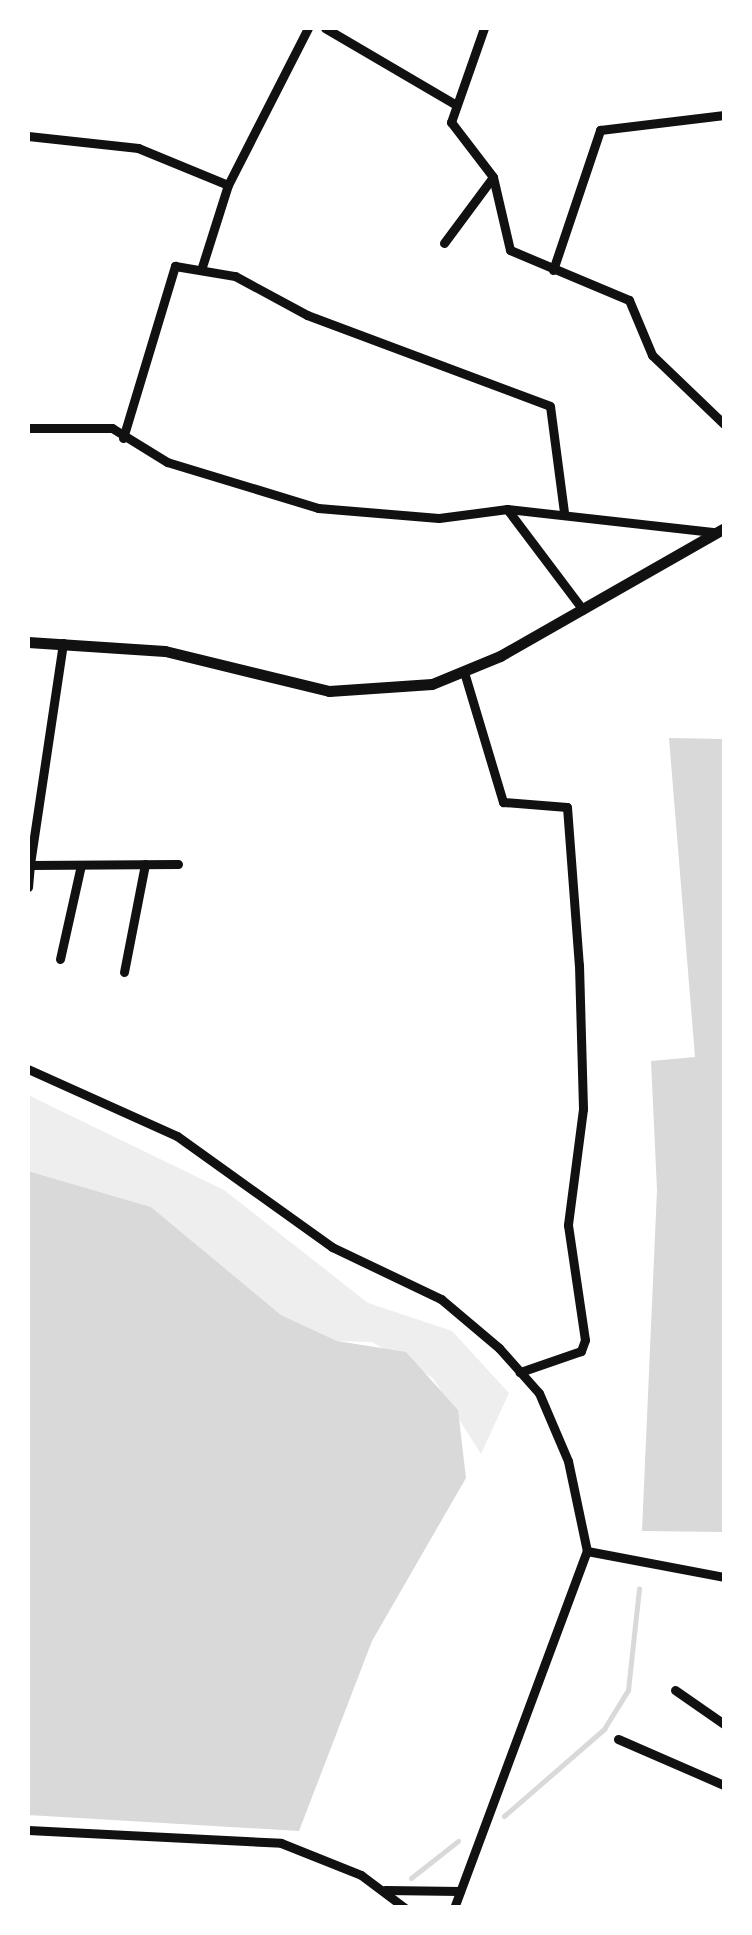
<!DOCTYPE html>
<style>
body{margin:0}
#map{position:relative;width:752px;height:1935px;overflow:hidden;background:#fff;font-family:Jost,sans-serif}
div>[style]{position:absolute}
.green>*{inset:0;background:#eee}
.water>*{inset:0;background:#d9d9d9}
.stream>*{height:5px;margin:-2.5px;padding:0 2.5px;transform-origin:2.5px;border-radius:2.5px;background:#d9d9d9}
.minor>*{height:9px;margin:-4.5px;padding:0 4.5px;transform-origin:4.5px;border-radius:4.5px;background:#111}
.tertiary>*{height:11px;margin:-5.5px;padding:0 5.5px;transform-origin:5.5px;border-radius:5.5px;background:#111}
span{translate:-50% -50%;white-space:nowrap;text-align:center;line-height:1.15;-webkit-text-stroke:8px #fff;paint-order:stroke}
.frame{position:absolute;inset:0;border:30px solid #fff;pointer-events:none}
</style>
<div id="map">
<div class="green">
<i style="clip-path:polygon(28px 1095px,224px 1190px,368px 1303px,452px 1331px,509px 1393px,481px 1454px,433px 1378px,372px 1342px,337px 1341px,281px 1315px,151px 1207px,28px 1171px)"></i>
</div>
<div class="water">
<i style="clip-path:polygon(669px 738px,724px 739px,724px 1532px,642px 1531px,657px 1190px,651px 1061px,695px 1057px)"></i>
<i style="clip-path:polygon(28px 1171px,151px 1207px,281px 1315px,337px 1341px,406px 1352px,458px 1410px,466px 1478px,372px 1641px,299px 1831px,28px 1815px)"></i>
</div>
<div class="stream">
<i style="left:504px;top:1816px;width:133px;rotate:-41deg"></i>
<i style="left:604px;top:1729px;width:46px;rotate:-58.4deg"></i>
<i style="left:628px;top:1690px;width:102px;rotate:-83.8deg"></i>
<i style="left:411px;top:1878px;width:60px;rotate:-38.2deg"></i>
</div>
<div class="minor">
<i style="left:325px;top:28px;width:152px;rotate:30.4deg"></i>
<i style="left:484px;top:28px;width:100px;rotate:109.3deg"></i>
<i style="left:451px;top:122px;width:69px;rotate:52.6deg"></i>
<i style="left:493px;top:177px;width:75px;rotate:76.9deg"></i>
<i style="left:510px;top:250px;width:129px;rotate:22.8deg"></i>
<i style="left:629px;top:300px;width:60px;rotate:67.3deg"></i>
<i style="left:652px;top:355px;width:100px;rotate:43.8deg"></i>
<i style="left:28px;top:136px;width:111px;rotate:6.2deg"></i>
<i style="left:138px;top:148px;width:97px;rotate:22.3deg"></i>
<i style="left:444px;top:243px;width:82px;rotate:-53.4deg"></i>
<i style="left:201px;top:270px;width:89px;rotate:-72.4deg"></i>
<i style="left:228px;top:185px;width:176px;rotate:-63deg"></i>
<i style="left:553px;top:270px;width:148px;rotate:-71.4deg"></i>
<i style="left:600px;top:130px;width:125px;rotate:-6.9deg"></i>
<i style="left:28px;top:428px;width:84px"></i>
<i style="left:112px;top:428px;width:65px;rotate:31.7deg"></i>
<i style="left:167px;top:462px;width:158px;rotate:16.9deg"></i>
<i style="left:318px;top:508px;width:121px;rotate:4.7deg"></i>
<i style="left:439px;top:518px;width:69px;rotate:-7.5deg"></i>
<i style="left:507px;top:509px;width:126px;rotate:53deg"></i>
<i style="left:123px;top:438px;width:180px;rotate:-73.2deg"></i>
<i style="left:175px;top:266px;width:61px;rotate:9.5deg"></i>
<i style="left:235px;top:276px;width:82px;rotate:28.4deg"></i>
<i style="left:307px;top:315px;width:259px;rotate:20.5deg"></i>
<i style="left:550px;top:406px;width:107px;rotate:82.5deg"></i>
<i style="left:507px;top:509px;width:207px;rotate:6.4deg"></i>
<i style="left:63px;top:643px;width:224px;rotate:98.5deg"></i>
<i style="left:30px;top:865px;width:148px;rotate:-0.4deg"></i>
<i style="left:464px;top:672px;width:136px;rotate:73.3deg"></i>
<i style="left:503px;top:802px;width:64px;rotate:4.5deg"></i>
<i style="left:567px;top:807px;width:158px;rotate:85.7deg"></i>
<i style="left:579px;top:965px;width:144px;rotate:88.4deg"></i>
<i style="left:583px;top:1109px;width:117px;rotate:97.4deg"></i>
<i style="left:568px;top:1225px;width:116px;rotate:81.6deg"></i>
<i style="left:585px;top:1340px;width:12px;rotate:110deg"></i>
<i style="left:581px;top:1351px;width:65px;rotate:161deg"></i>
<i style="left:28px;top:887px;width:22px;rotate:-85deg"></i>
<i style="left:60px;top:959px;width:96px;rotate:-77.4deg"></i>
<i style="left:124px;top:972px;width:110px;rotate:-79deg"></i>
<i style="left:28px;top:1069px;width:163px;rotate:24.2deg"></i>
<i style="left:177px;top:1136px;width:191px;rotate:35.6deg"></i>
<i style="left:332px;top:1247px;width:121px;rotate:25.5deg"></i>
<i style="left:441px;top:1299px;width:76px;rotate:40.2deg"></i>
<i style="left:499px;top:1348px;width:60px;rotate:48.4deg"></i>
<i style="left:539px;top:1393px;width:74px;rotate:66.9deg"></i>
<i style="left:568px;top:1461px;width:92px;rotate:78.1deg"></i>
<i style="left:587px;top:1551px;width:139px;rotate:10.7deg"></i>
<i style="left:675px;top:1690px;width:60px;rotate:34.8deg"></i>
<i style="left:618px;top:1739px;width:116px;rotate:23.5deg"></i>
<i style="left:28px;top:1830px;width:253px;rotate:2.9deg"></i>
<i style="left:281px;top:1843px;width:86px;rotate:21.8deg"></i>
<i style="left:361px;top:1875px;width:55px;rotate:36.9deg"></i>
<i style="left:385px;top:1890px;width:75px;rotate:0.8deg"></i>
<i style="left:454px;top:1908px;width:381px;rotate:-69.6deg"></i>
</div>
<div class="tertiary">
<i style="left:28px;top:642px;width:137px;rotate:3.8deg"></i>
<i style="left:165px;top:651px;width:169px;rotate:13.7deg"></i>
<i style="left:329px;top:691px;width:103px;rotate:-3.9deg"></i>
<i style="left:432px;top:684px;width:74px;rotate:-22.4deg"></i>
<i style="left:500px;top:656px;width:258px;rotate:-29.7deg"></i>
</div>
<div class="frame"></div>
</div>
